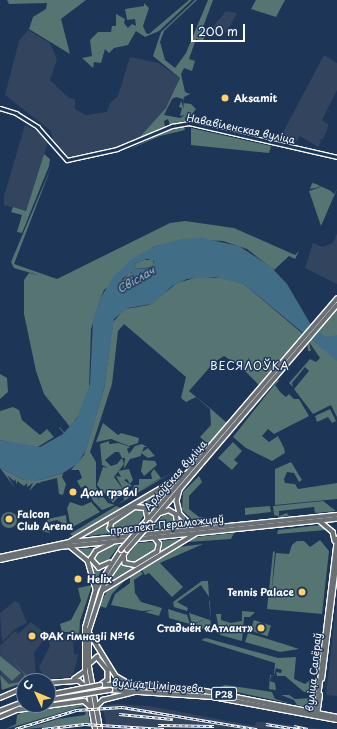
<!DOCTYPE html>
<meta charset="utf-8">
<style>
body{margin:0}
#map{position:relative;width:337px;height:729px;overflow:hidden;background:#1d3557;font-family:"Playpen Sans",sans-serif}
div>[style]{position:absolute}
.built>*{inset:0;background:#33445e}
.green>*{inset:0;background:#567472;transform-origin:0 0}
.round{border-radius:50%}
.water>*{inset:0;background:#416d87}
.stream>*{height:1px;margin:-0.5px;padding:0 0.5px;transform-origin:0.5px;border-radius:0.5px;background:#416d87}
.roads{filter:drop-shadow(1px 0 #fff) drop-shadow(-1px 0 #fff) drop-shadow(0 1px #fff) drop-shadow(0 -1px #fff)}
.minor>*{height:2.5px;margin:-1.25px;padding:0 1.25px;transform-origin:1.25px;border-radius:1.25px;background:#1d3557}
.major>*{height:3.5px;margin:-1.75px;padding:0 1.75px;transform-origin:1.75px;border-radius:1.75px;background:#6b7074}
.rail>*{height:2.5px;margin-top:-1.25px;transform-origin:0;background:repeating-linear-gradient(90deg,#1d3557 0 3px,#fff 0 6px);box-sizing:border-box;border-block:1px solid #fff}
.bridges{filter:drop-shadow(1px 0 #fff) drop-shadow(-1px 0 #fff) drop-shadow(0 1px #fff) drop-shadow(0 -1px #fff)}
.major-bridge>*{height:3.5px;margin:-1.75px;padding:0 1.75px;transform-origin:1.75px;border-radius:1.75px;background:#6b7074}
.dots>*{width:11px;height:11px;translate:-50% -50%;box-sizing:border-box;border:2px solid #1d3557;border-radius:50%}
span{translate:-50% -50%;white-space:nowrap;text-align:center;line-height:1.15;-webkit-text-stroke:3px #1d3557;paint-order:stroke}
.shield-label span{padding:1px 3px;background:#1d3557;border:1px solid;border-radius:3px;-webkit-text-stroke-width:0}
.shield-label{font-size:9px;color:#fff;font-weight:700}
.poi-label{font-size:10px;color:#fff;font-weight:700}
.left{translate:0 -50%;text-align:left}
.right{translate:-100% -50%;text-align:right}
.street-label{font-size:10px;color:#fff}
.water-label{font-size:11px;color:#b3c5cf;font-style:italic}
.neighbourhood-label{font-size:11px;color:#fff;letter-spacing:1px}
.north{position:absolute;left:16px;top:673px;width:40px;height:40px;box-sizing:border-box;background:#1d3557;border:1px solid #77869a;border-radius:50%;rotate:314deg;font-size:11px;font-weight:700;line-height:16px;text-align:center;color:#fff}
.north::after{content:'';display:block;margin:auto;width:14px;height:18px;background:#ffd166;clip-path:polygon(50% 0,100% 100%,50% 72%,0 100%)}
.scale{position:absolute;left:191px;top:24px;width:54px;height:18px;box-sizing:border-box;border:2px solid #fff;border-top:0;padding-left:5px;font-size:12px;line-height:14px;white-space:nowrap;color:#fff;-webkit-text-stroke:3px #1d3557;paint-order:stroke}
</style>
<div id="map">
<div class="built">
<i style="clip-path:polygon(226px 11px,237px 13px,226px 33px,213px 27px)"></i>
<i style="clip-path:polygon(28px 30px,50px 43px,57px 59px,50px 80px,69px 98px,75px 99px,75px 109px,86px 115px,107px 112px,110px 103px,118px 96px,130px 57px,158px 63px,180px 78px,176px 88px,166px 108px,137px 140px,121px 147px,69px 157px,53px 140px,51px 131px,5px 95px,19px 41px)"></i>
<i style="clip-path:polygon(324px 55px,337px 63px,337px 90px,322px 120px,328px 124px,327px 131px,322px 140px,319px 139px,321px 142px,318px 147px,300px 136px,297px 141px,281px 136px)"></i>
<i style="clip-path:polygon(25px 125px,43px 134px,48px 142px,26px 211px,4px 205px,4px 196px)"></i>
<i style="clip-path:polygon(337px 233px,337px 284px,305px 268px,313px 243px,323px 247px,333px 243px)"></i>
<i style="clip-path:polygon(337px 598px,337px 696px,326px 695px)"></i>
<i style="clip-path:polygon(15px 601px,19px 603px,27px 623px,15px 629px,2px 642px,0 613px)"></i>
<i style="clip-path:polygon(31px 622px,47px 635px,34px 653px,36px 675px,1px 690px,0 646px,15px 631px,18px 634px)"></i>
<i style="clip-path:polygon(68px 633px,73px 636px,74px 654px,78px 655px,74px 672px,70px 677px,45px 679px,39px 667px,50px 646px,48px 640px)"></i>
<i style="clip-path:polygon(117px 704px,149px 706px,255px 726px,256px 722px,266px 722px,322px 729px,107px 727px,102px 705px)"></i>
</div>
<div class="green">
<i style="clip-path:polygon(7px 0,86px 0,61px 19px,70px 54px,29px 29px,33px 17px,46px 9px,47px 3px,9px 4px)"></i>
<i style="clip-path:polygon(189px 0,192px 0,159px 31px,145px 37px,136px 31px,128px 45px,114px 48px,109px 53px,105px 49px,101px 63px,94px 62px,93px 68px,82px 58px,92px 56px,90px 40px,98px 32px,111px 32px,112px 26px,116px 26px,116px 14px,125px 19px,124px 23px,128px 28px,132px 24px,136px 26px,135px 19px,127px 20px,125px 9px,144px 6px,144px 3px,149px 8px,143px 26px,146px 33px,149px 34px)"></i>
<i style="clip-path:polygon(evenodd,195px 0,197px 0,164px 31px,160px 42px,165px 60px,175px 68px,186px 53px,208px 0,213px 0,203px 27px,207px 30px,203px 41px,196px 39px,189px 59px,195px 61px,192px 71px,184px 68px,181px 74px,185px 92px,190px 94px,184px 97px,183px 103px,191px 104px,196px 109px,188px 119px,185px 117px,185px 121px,170px 125px,168px 119px,164px 121px,165px 127px,137px 140px,166px 108px,180px 78px,153px 56px,161px 32px,195px 0,176px 97px,183px 99px,184px 109px,181px 101px,179px 107px,182px 108px,180px 116px,185px 115px,180px 118px,164px 115px,172px 99px,176px 97px)"></i>
<i style="clip-path:polygon(256px 0,285px 0,276px 17px,251px 9px)"></i>
<i style="clip-path:polygon(184px 126px,185px 130px,160px 136px,128px 150px,169px 130px)"></i>
<i style="clip-path:polygon(191px 128px,271px 146px,269px 153px,191px 145px)"></i>
<i style="clip-path:polygon(44px 154px,50px 159px,49px 166px,22px 233px,17px 232px,22px 215px,11px 212px,13px 207px,26px 211px)"></i>
<i style="clip-path:polygon(52px 165px,14px 264px,57px 279px,170px 223px,185px 221px,234px 228px,295px 255px,299px 251px,295px 259px,289px 256px,274px 270px,247px 249px,223px 241px,187px 239px,153px 247px,104px 290px,101px 297px,91px 329px,89px 390px,81px 412px,70px 427px,44px 394px,36px 371px,24px 314px,24px 280px,29px 273px,41px 276px,14px 268px,11px 262px)"></i>
<i style="clip-path:polygon(312px 183px,316px 184px,331px 191px,334px 194px,337px 189px,321px 226px,309px 191px,321px 187px,317px 185px,320px 187px,310px 189px)"></i>
<i style="clip-path:polygon(144px 260px,153px 260px,154px 267px,134px 269px,136px 263px)"></i>
<i style="clip-path:polygon(130px 272px,134px 275px,131px 287px,123px 289px,121px 282px)"></i>
<i style="clip-path:polygon(198px 277px,226px 278px,244px 284px,303px 334px,260px 386px,241px 367px,224px 356px,213px 363px,215px 371px,210px 367px,189px 391px,211px 409px,227px 423px,209px 445px,200px 437px,211px 425px,210px 409px,196px 397px,186px 402px,181px 398px,186px 377px,124px 324px,118px 331px,112px 384px,90px 452px,96px 462px,96px 487px,108px 503px,115px 505px,102px 510px,93px 501px,86px 485px,81px 488px,77px 481px,82px 478px,79px 470px,71px 470px,84px 455px,104px 389px,113px 322px,125px 309px,149px 305px,177px 283px)"></i>
<i style="clip-path:polygon(337px 306px,337px 417px,331px 405px,313px 414px,294px 389px,309px 371px,305px 367px,292px 383px,293px 387px,289px 383px,310px 359px,316px 362px,320px 358px,309px 342px,311px 351px,308px 351px,307px 342px)"></i>
<i style="clip-path:polygon(0 374px,7px 378px,8px 392px,0 399px)"></i>
<i style="clip-path:polygon(278px 380px,279px 381px,275px 385px,281px 393px,286px 397px,289px 394px,294px 399px,299px 399px,309px 416px,274px 434px,268px 429px,262px 436px,269px 442px,278px 436px,284px 448px,285px 453px,272px 461px,246px 448px,233px 437px)"></i>
<i style="clip-path:polygon(13px 407px,19px 410px,22px 420px,40px 435px,47px 429px,54px 437px,36px 448px,0 440px,0 411px)"></i>
<i style="clip-path:polygon(330px 409px,336px 421px,332px 423px,328px 417px,317px 422px,315px 416px)"></i>
<i style="clip-path:polygon(103px 423px,118px 435px,121px 433px,139px 438px,138px 443px,129px 446px,111px 439px,96px 442px)"></i>
<i style="clip-path:polygon(evenodd,109px 441px,109px 444px,119px 443px,130px 447px,127px 449px,129px 454px,135px 446px,142px 444px,147px 447px,144px 447px,142px 452px,148px 448px,155px 456px,148px 458px,141px 453px,141px 456px,130px 459px,124px 469px,125px 458px,122px 458px,124px 464px,114px 477px,122px 488px,120px 495px,113px 503px,97px 485px,103px 467px,108px 468px,102px 465px,100px 444px,109px 441px,115px 452px,119px 452px,122px 458px,117px 464px,111px 466px,105px 460px,115px 452px)"></i>
<i style="clip-path:polygon(233px 442px,242px 451px,234px 460px,238px 463px,232px 470px,218px 458px)"></i>
<i style="clip-path:polygon(143px 460px,155px 461px,157px 465px,144px 476px,141px 471px)"></i>
<i style="clip-path:polygon(291px 462px,302px 480px,299px 482px,294px 473px,287px 472px,284px 479px,285px 483px,295px 484px,298px 489px,337px 483px,337px 499px,275px 505px,275px 469px)"></i>
<i style="clip-path:polygon(0 468px,24px 480px,39px 480px,63px 473px,62px 477px,66px 484px,63px 495px,59px 494px,57px 478px,41px 482px,36px 488px,40px 483px,37px 483px,29px 491px,33px 483px,27px 487px,27px 483px,24px 486px,17px 481px,17px 485px,15px 479px,14px 481px,7px 475px,15px 488px)"></i>
<i style="clip-path:polygon(129px 469px,133px 480px,130px 484px,127px 479px,124px 480px,132px 486px,123px 489px,116px 476px,121px 477px,118px 471px)"></i>
<i style="clip-path:polygon(154px 469px,161px 478px,138px 491px,175px 471px,117px 505px,124px 500px,123px 492px,132px 491px,134px 485px,139px 485px,139px 479px,152px 479px,151px 473px)"></i>
<i style="clip-path:polygon(199px 476px,202px 482px,189px 496px,189px 509px,199px 517px,223px 520px,218px 523px,196px 523px,182px 510px,183px 492px)"></i>
<i style="clip-path:polygon(173px 484px,149px 510px,144px 505px,137px 505px,111px 521px,108px 527px,112px 533px,80px 537px)"></i>
<i style="clip-path:polygon(323px 501px,336px 511px,315px 513px,314px 507px,279px 511px,279px 516px,287px 513px,289px 516px,281px 517px,274px 515px,273px 506px)"></i>
<i style="clip-path:polygon(70px 502px,82px 506px,91px 502px,100px 512px,71px 528px,67px 508px)"></i>
<i style="clip-path:polygon(116px 506px,121px 508px,73px 536px,70px 534px)"></i>
<i style="clip-path:polygon(270px 506px,271px 512px,245px 515px,245px 508px)"></i>
<i style="clip-path:polygon(137px 508px,146px 511px,135px 530px,152px 528px,166px 512px,175px 514px,177px 524px,171px 527px,114px 532px,112px 524px)"></i>
<i class="round" style="left:1px;top:512px;width:16px;height:16px"></i>
<i style="clip-path:polygon(66px 515px,67px 527px,64px 530px,65px 524px,57px 520px,49px 522px,50px 533px,41px 531px,48px 519px)"></i>
<i style="clip-path:polygon(321px 525px,326px 530px,277px 534px,278px 530px)"></i>
<i style="clip-path:polygon(234px 533px,231px 539px,188px 542px,196px 537px)"></i>
<i style="clip-path:polygon(187px 538px,110px 582px,123px 561px,134px 567px,156px 554px,161px 541px)"></i>
<i style="clip-path:polygon(320px 540px,329px 551px,322px 614px,267px 609px,273px 552px,275px 551px,271px 597px,276px 553px,289px 554px,292px 545px,297px 541px,304px 541px,310px 547px)"></i>
<i style="clip-path:polygon(151px 542px,157px 544px,156px 552px,135px 564px,125px 559px,136px 545px,118px 547px,104px 566px,94px 562px,95px 553px,102px 550px,115px 545px)"></i>
<i style="clip-path:polygon(203px 544px,160px 563px,183px 587px,172px 597px,149px 573px,145px 575px,142px 570px,178px 547px)"></i>
<i style="clip-path:polygon(100px 548px,90px 558px,94px 567px,102px 569px,97px 579px,90px 562px,77px 549px)"></i>
<i style="clip-path:polygon(140px 570px,143px 574px,134px 580px,135px 593px,141px 602px,162px 608px,159px 616px,145px 612px,154px 610px,142px 611px,111px 605px,115px 594px,130px 583px,130px 576px)"></i>
<i style="clip-path:polygon(127px 578px,112px 594px,106px 608px,99px 606px,108px 589px)"></i>
<i style="clip-path:polygon(202px 581px,208px 581px,209px 597px,201px 585px,177px 602px,188px 608px,187px 611px,174px 607px,173px 602px)"></i>
<i style="clip-path:polygon(92px 585px,80px 621px,79px 639px,77px 639px,73px 632px,62px 632px,60px 624px,71px 620px,81px 601px,78px 588px)"></i>
<i style="clip-path:polygon(209px 600px,210px 602px,211px 627px,206px 630px,192px 625px,206px 619px,192px 624px,189px 613px,210px 620px,211px 623px)"></i>
<i style="clip-path:polygon(168px 609px,187px 615px,190px 624px,169px 618px)"></i>
<i style="clip-path:polygon(242px 611px,255px 612px,250px 617px,244px 617px,242px 641px,220px 635px,216px 614px,221px 614px,221px 620px,231px 623px,242px 621px)"></i>
<i style="left:254px;top:620px;width:18px;height:11px;rotate:19deg"></i>
<i style="clip-path:polygon(248px 633px,287px 645px,299px 649px,280px 652px,245px 642px)"></i>
<i style="clip-path:polygon(206px 638px,278px 658px,296px 657px,294px 679px,305px 684px,310px 680px,309px 684px,313px 685px,315px 679px,313px 693px,304px 692px,285px 676px,277px 676px,276px 672px,281px 673px,282px 670px,276px 668px,274px 676px,271px 676px,270px 681px,275px 683px,276px 690px,269px 689px,270px 675px,274px 676px,275px 663px,201px 640px)"></i>
<i style="clip-path:polygon(0 656px,21px 673px,12px 681px,0 670px)"></i>
<i style="clip-path:polygon(14px 663px,31px 680px,2px 690px,0 675px,9px 684px,19px 682px,25px 675px)"></i>
<i style="clip-path:polygon(225px 685px,272px 692px,275px 699px,292px 704px,218px 688px)"></i>
<i style="clip-path:polygon(281px 695px,289px 695px,295px 699px,312px 698px,312px 708px,297px 705px,294px 700px)"></i>
<i style="clip-path:polygon(83px 704px,87px 706px,90px 723px,25px 729px,58px 719px,85px 715px,87px 708px,84px 706px,6px 729px,16px 724px,17px 715px,26px 711px)"></i>
</div>
<div class="water">
<i style="clip-path:polygon(evenodd,202px 238px,239px 246px,271px 267px,287px 284px,311px 325px,326px 337px,337px 335px,337px 361px,244px 284px,215px 277px,187px 279px,172px 286px,152px 304px,128px 308px,114px 319px,104px 389px,86px 450px,77px 464px,63px 473px,35px 481px,24px 480px,0 468px,0 440px,40px 447px,63px 434px,77px 418px,90px 384px,93px 320px,101px 297px,114px 276px,132px 259px,153px 247px,181px 239px,202px 238px,147px 259px,154px 261px,152px 268px,134px 269px,136px 263px,147px 259px,202px 238px,131px 272px,134px 275px,131px 287px,123px 289px,122px 279px,131px 272px)"></i>
</div>
<div class="stream">
<i style="left:59px;top:427px;width:8px;rotate:50deg"></i>
</div>
<div class="roads">
<div class="minor">
<i style="left:0;top:108px;width:17px;rotate:17deg"></i>
<i style="left:16px;top:113px;width:26px;rotate:32deg"></i>
<i style="left:38px;top:127px;width:44px;rotate:48.7deg"></i>
<i style="left:67px;top:160px;width:51px;rotate:-12.4deg"></i>
<i style="left:117px;top:149px;width:60px;rotate:-22.7deg"></i>
<i style="left:172px;top:126px;width:17px;rotate:-10deg"></i>
<i style="left:189px;top:123px;width:152px;rotate:12.9deg"></i>
</div>
<div class="major">
<i style="left:180px;top:490px;width:11px;rotate:105deg"></i>
<i style="left:177px;top:501px;width:13px;rotate:77deg"></i>
<i style="left:180px;top:514px;width:11px;rotate:45deg"></i>
<i style="left:188px;top:522px;width:13px;rotate:27deg"></i>
<i style="left:160px;top:513px;width:9px;rotate:-18deg"></i>
<i style="left:169px;top:510px;width:8px;rotate:30deg"></i>
<i style="left:176px;top:514px;width:10px;rotate:79deg"></i>
<i style="left:178px;top:524px;width:9px;rotate:126deg"></i>
<i style="left:320px;top:521px;width:17px;rotate:40deg"></i>
<i style="left:333px;top:532px;width:9px;rotate:77deg"></i>
<i style="left:150px;top:524px;width:288px;rotate:-49.5deg"></i>
<i style="left:143px;top:525px;width:298px;rotate:-49.4deg"></i>
<i style="left:118px;top:536px;width:11px;rotate:-139deg"></i>
<i style="left:110px;top:529px;width:6px;rotate:-81deg"></i>
<i style="left:111px;top:523px;width:29px;rotate:-34deg"></i>
<i style="left:135px;top:507px;width:11px;rotate:5deg"></i>
<i style="left:146px;top:508px;width:11px;rotate:80deg"></i>
<i style="left:71px;top:541px;width:132px;rotate:-30.4deg"></i>
<i style="left:71px;top:547px;width:22px;rotate:39deg"></i>
<i style="left:88px;top:561px;width:29px;rotate:74deg"></i>
<i style="left:124px;top:554px;width:9px;rotate:84deg"></i>
<i style="left:125px;top:563px;width:10px;rotate:11deg"></i>
<i style="left:135px;top:565px;width:26px;rotate:-31deg"></i>
<i style="left:157px;top:552px;width:8px;rotate:-76deg"></i>
<i style="left:159px;top:544px;width:8px;rotate:-130deg"></i>
<i style="left:0;top:557px;width:72px;rotate:-12.1deg"></i>
<i style="left:70px;top:542px;width:268px;rotate:-5.8deg"></i>
<i style="left:0;top:560px;width:61px;rotate:-12.2deg"></i>
<i style="left:60px;top:547px;width:278px;rotate:-5.8deg"></i>
<i style="left:110px;top:563px;width:12px;rotate:156deg"></i>
<i style="left:99px;top:568px;width:12px;rotate:-132deg"></i>
<i style="left:91px;top:559px;width:9px;rotate:-58deg"></i>
<i style="left:96px;top:551px;width:18px;rotate:-27deg"></i>
<i style="left:103px;top:590px;width:108px;rotate:-31.3deg"></i>
<i style="left:90px;top:634px;width:49px;rotate:58.2deg"></i>
<i style="left:116px;top:676px;width:14px;rotate:30deg"></i>
<i style="left:89px;top:664px;width:11px;rotate:-41deg"></i>
<i style="left:97px;top:657px;width:17px;rotate:50deg"></i>
<i style="left:108px;top:670px;width:10px;rotate:90deg"></i>
<i style="left:108px;top:680px;width:9px;rotate:144deg"></i>
<i style="left:74px;top:679px;width:12px;rotate:-35deg"></i>
<i style="left:322px;top:679px;width:121px;rotate:-82.9deg"></i>
<i style="left:48px;top:683px;width:31px;rotate:-4deg"></i>
<i style="left:79px;top:681px;width:10px;rotate:37deg"></i>
<i style="left:100px;top:685px;width:31px;rotate:-2deg"></i>
<i style="left:131px;top:684px;width:69px;rotate:5deg"></i>
<i style="left:200px;top:690px;width:140px;rotate:11.1deg"></i>
<i style="left:110px;top:690px;width:103px;rotate:3.9deg"></i>
<i style="left:213px;top:697px;width:126px;rotate:10.5deg"></i>
<i style="left:0;top:698px;width:26px;rotate:-23deg"></i>
<i style="left:96px;top:707px;width:10px;rotate:-45deg"></i>
<i style="left:103px;top:700px;width:37px;rotate:-14deg"></i>
<i style="left:17px;top:710px;width:68px;rotate:-7.7deg"></i>
<i style="left:84px;top:701px;width:8px;rotate:40deg"></i>
<i style="left:0;top:711px;width:26px;rotate:-21deg"></i>
<i style="left:316px;top:715px;width:177px;rotate:-83.2deg"></i>
<i style="left:317px;top:716px;width:21px;rotate:-82deg"></i>
<i style="left:0;top:717px;width:21px;rotate:-23deg"></i>
<i style="left:95px;top:729px;width:59px;rotate:-99.8deg"></i>
<i style="left:85px;top:671px;width:43px;rotate:-90deg"></i>
<i style="left:85px;top:628px;width:41px;rotate:-74.2deg"></i>
<i style="left:96px;top:589px;width:46px;rotate:-57.3deg"></i>
<i style="left:100px;top:729px;width:63px;rotate:-100.1deg"></i>
<i style="left:89px;top:667px;width:37px;rotate:-90deg"></i>
<i style="left:89px;top:630px;width:48px;rotate:-71.9deg"></i>
<i style="left:104px;top:584px;width:41px;rotate:-55.9deg"></i>
</div>
</div>
<div class="rail">
<i style="left:119px;top:714px;width:54px;rotate:5.3deg"></i>
<i style="left:266px;top:724px;width:33px;rotate:9deg"></i>
<i style="left:158px;top:725px;width:56px;rotate:1deg"></i>
<i style="left:294px;top:726px;width:14px;rotate:12deg"></i>
<i style="left:15px;top:729px;width:64px;rotate:-17.3deg"></i>
<i style="left:76px;top:710px;width:46px;rotate:-3.7deg"></i>
<i style="left:122px;top:707px;width:137px;rotate:9.3deg"></i>
<i style="left:42px;top:729px;width:43px;rotate:-6.6deg"></i>
<i style="left:85px;top:724px;width:79px;rotate:3.6deg"></i>
</div>
<div class="bridges">
<div class="major-bridge">
<i style="left:121px;top:550px;width:33px;rotate:-49deg"></i>
<i style="left:127px;top:550px;width:35px;rotate:-49deg"></i>
<i style="left:48px;top:695px;width:53px;rotate:-10.9deg"></i>
<i style="left:49px;top:700px;width:62px;rotate:-9.3deg"></i>
</div>
</div>
<div class="dots">
<i style="left:225px;top:98px;background:#ffd166"></i>
<i style="left:73px;top:492px;background:#ffd166"></i>
<i style="left:9px;top:519px;background:#ffd166"></i>
<i style="left:78px;top:579px;background:#ffd166"></i>
<i style="left:302px;top:592px;background:#ffd166"></i>
<i style="left:261px;top:628px;background:#ffd166"></i>
<i style="left:32px;top:636px;background:#ffd166"></i>
</div>
<div class="shield-label">
<span style="left:224px;top:694px">Р28</span>
</div>
<div class="poi-label">
<span class="left" style="left:234px;top:98px">Aksamit</span>
<span class="left" style="left:81px;top:492px">Дом грэблі</span>
<span class="left" style="left:17px;top:519px">Falcon<br>Club Arena</span>
<span class="left" style="left:87px;top:579px">Helix</span>
<span class="right" style="left:294px;top:592px">Tennis Palace</span>
<span class="right" style="left:253px;top:628px">Стадыён «Атлант»</span>
<span class="left" style="left:40px;top:636px">ФАК гімназіі №16</span>
</div>
<div class="street-label">
<span style="left:241px;top:128px;rotate:12deg">Нававіленская вуліца</span>
<span style="left:175px;top:475px;rotate:-49deg">Арлоўская вуліца</span>
<span style="left:167px;top:524px;rotate:-6deg">праспект Пераможцаў</span>
<span style="left:313px;top:672px;rotate:-84deg">вуліца Сапёраў</span>
<span style="left:158px;top:685px;rotate:4deg">вуліца Ціміразева</span>
</div>
<div class="water-label">
<span style="left:136px;top:280px;rotate:-30deg">Свіслач</span>
</div>
<div class="neighbourhood-label">
<span style="left:250px;top:366px">ВЕСЯЛОЎКА</span>
</div>
<div class="north">С</div>
<div class="scale">200 m</div>
</div>
